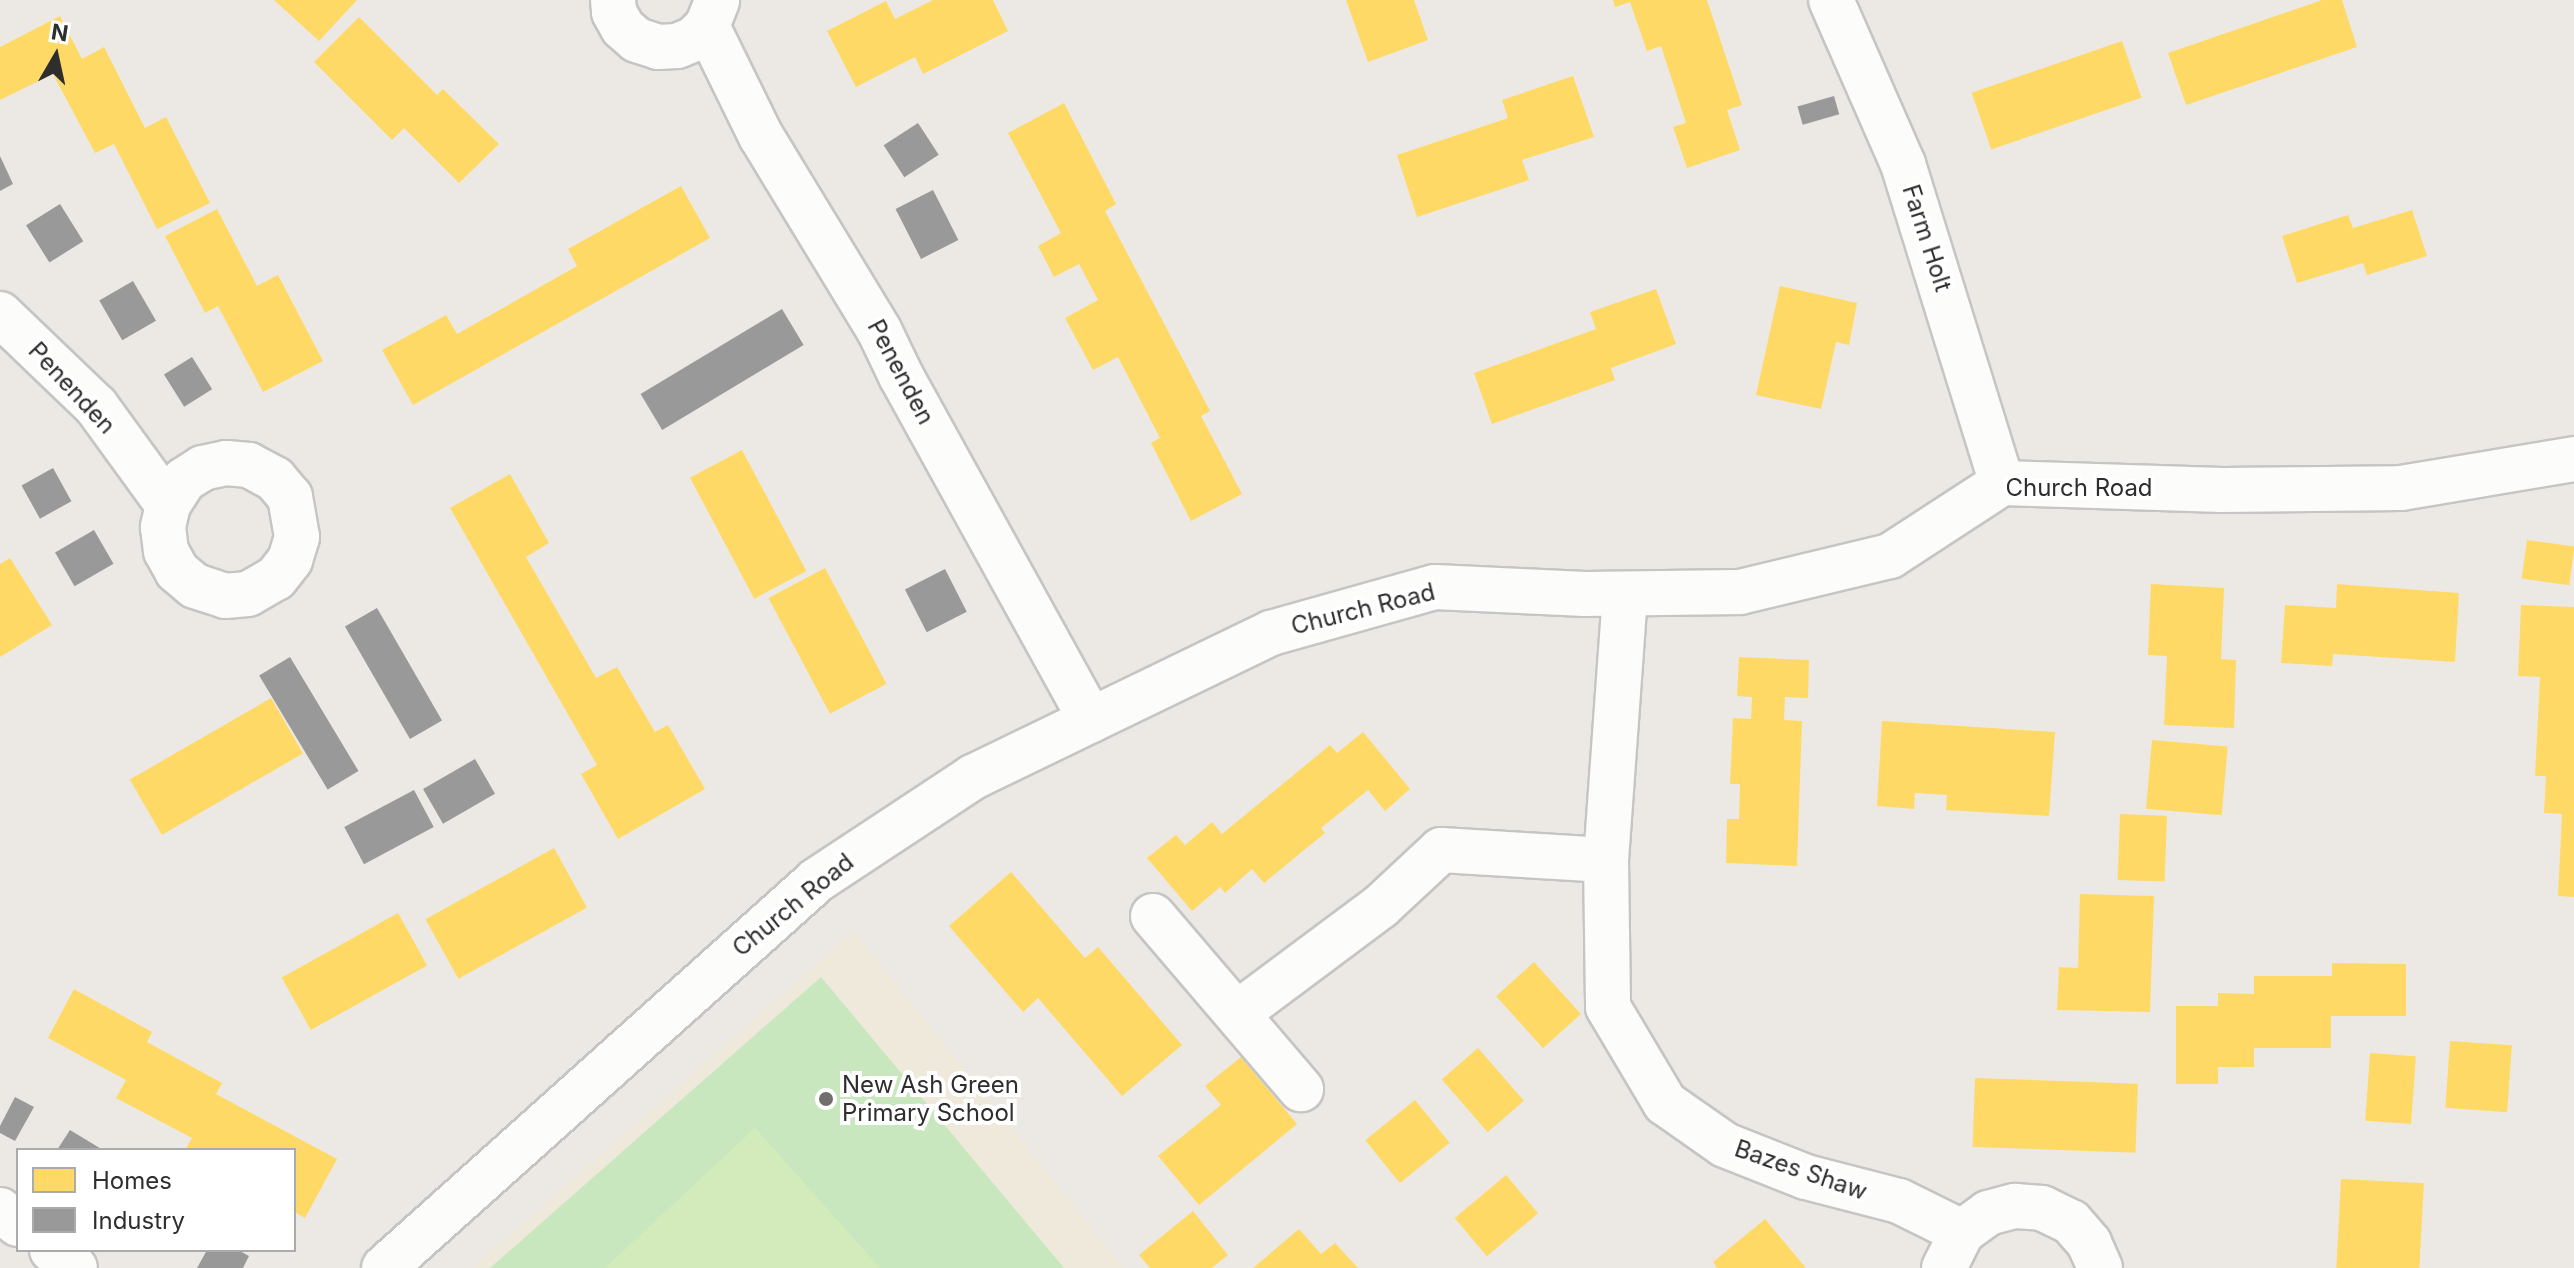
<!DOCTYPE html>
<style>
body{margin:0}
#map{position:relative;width:2574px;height:1268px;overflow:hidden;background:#ece9e4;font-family:Inter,sans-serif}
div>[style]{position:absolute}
.education>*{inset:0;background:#eee9da}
.green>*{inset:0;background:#c9e7be}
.pitch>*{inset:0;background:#d3ebbb}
.homes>*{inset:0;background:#ffd966;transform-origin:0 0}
.industry>*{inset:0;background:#999;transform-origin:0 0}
.roads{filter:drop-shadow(2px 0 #c5c5c5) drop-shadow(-2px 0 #c5c5c5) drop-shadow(0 2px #c5c5c5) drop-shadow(0 -2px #c5c5c5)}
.street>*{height:44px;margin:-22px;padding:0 22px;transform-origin:22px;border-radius:22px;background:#fcfcfb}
.dots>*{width:22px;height:22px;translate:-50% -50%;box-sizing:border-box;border:4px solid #fff;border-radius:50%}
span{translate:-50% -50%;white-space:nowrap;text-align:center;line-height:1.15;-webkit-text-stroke:8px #fff;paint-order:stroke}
.street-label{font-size:24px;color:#2e2e2e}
.poi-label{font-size:24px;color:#2e2e2e}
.left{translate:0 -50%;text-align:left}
.legend{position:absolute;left:16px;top:1148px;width:280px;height:104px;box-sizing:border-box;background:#fff;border:2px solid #ababab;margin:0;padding:10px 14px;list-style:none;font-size:24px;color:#2e2e2e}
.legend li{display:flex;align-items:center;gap:16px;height:40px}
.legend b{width:40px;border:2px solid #ababab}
.north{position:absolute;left:16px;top:16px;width:80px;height:80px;-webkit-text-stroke:6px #fff;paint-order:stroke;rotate:9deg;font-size:22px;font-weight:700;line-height:32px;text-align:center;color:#2e2e2e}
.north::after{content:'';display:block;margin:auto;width:28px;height:36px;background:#2e2e2e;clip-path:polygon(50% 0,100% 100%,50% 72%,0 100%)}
</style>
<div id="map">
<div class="education">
<i style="clip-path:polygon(854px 931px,1124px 1268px,473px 1268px)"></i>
</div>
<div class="green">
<i style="clip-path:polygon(821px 977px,1064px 1268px,490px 1268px)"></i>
</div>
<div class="pitch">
<i style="clip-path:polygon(755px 1128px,880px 1268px,605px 1268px)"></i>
</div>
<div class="homes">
<i style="clip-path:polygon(274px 0,357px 0,319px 41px)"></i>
<i style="clip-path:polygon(933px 0,993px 0,1008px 31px,923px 74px,915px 57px,856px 87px,827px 31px,886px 1px,895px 19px)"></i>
<i style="clip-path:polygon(1346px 0,1414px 0,1428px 40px,1368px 62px)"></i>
<i style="clip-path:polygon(1613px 0,1707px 0,1742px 105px,1727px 110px,1740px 150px,1687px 168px,1673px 127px,1686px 123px,1661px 46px,1647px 51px,1630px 2px,1615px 7px)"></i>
<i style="clip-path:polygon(2322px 0,2342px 0,2357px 47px,2186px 105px,2168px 53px)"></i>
<i style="clip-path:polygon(60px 16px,82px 59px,104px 47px,145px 128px,166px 117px,210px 203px,157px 229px,114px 144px,95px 153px,53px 74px,0 100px,0 47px)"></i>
<i style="clip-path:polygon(359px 17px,437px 95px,443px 89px,499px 144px,459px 183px,404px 128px,392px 140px,314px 62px)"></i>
<i style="left:2122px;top:41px;width:60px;height:159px;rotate:71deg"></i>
<i style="clip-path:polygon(1573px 76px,1594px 137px,1522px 160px,1529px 180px,1417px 217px,1397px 155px,1508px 118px,1502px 100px)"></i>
<i style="clip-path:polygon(1064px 103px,1116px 204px,1105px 211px,1210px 411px,1201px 416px,1242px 494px,1191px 521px,1151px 443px,1160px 438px,1118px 357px,1093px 370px,1065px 318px,1098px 300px,1079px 264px,1054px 277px,1038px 246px,1061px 233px,1008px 133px)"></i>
<i style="clip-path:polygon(681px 186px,710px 238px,413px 405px,382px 350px,446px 315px,457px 334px,577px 266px,568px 249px)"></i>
<i style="clip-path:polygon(217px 209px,257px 286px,278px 275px,323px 361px,263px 392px,218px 306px,205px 313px,165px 236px)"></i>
<i style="clip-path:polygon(2412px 210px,2427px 256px,2367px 275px,2363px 263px,2297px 283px,2282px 236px,2348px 215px,2353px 228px)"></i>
<i style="clip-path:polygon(1780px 286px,1857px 303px,1849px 345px,1836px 342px,1821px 409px,1756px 395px)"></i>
<i style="clip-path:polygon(1656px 289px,1676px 344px,1611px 368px,1615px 380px,1492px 424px,1474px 373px,1596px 329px,1590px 312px)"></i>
<i style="left:742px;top:450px;width:137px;height:59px;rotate:62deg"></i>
<i style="clip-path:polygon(510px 474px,549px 543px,526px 557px,596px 678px,617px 667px,655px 732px,668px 725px,705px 789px,618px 839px,581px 774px,597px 765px,450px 508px)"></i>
<i style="left:2527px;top:540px;width:48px;height:39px;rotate:8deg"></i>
<i style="clip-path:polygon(10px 558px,52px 625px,0 657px,0 564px)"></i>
<i style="left:825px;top:568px;width:131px;height:64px;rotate:62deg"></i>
<i style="clip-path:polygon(2151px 584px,2224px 588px,2221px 659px,2236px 660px,2234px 728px,2164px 725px,2167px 656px,2148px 655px)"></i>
<i style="clip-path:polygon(2337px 584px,2459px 593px,2455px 662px,2333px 654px,2332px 666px,2281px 663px,2285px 605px,2336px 608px)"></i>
<i style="clip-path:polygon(2521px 605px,2574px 607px,2574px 897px,2558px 896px,2562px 814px,2544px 813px,2546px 776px,2535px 776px,2540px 677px,2518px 676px)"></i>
<i style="clip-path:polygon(1739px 657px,1809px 660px,1808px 698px,1785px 697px,1784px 720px,1802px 721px,1797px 866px,1726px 863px,1727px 819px,1739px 819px,1740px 784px,1730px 784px,1733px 718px,1751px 719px,1752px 697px,1737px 696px)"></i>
<i style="left:271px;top:698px;width:64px;height:163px;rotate:60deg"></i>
<i style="clip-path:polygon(1882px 721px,2055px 732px,2049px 816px,1946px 810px,1947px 795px,1915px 793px,1914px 809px,1877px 806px)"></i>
<i style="clip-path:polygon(1363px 732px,1410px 789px,1385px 811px,1368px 790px,1321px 828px,1325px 833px,1264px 883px,1252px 869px,1225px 893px,1220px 887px,1192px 911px,1147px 858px,1176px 835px,1185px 845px,1212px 822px,1222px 834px,1330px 745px,1337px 753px)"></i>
<i style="left:2152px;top:740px;width:76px;height:69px;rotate:5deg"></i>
<i style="left:2120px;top:814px;width:47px;height:66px;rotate:2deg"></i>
<i style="left:554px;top:848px;width:68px;height:147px;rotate:61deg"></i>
<i style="clip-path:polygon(1011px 872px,1085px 958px,1098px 947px,1182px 1045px,1122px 1096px,1038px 998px,1023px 1012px,949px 926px)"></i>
<i style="clip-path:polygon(2080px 894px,2154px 896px,2150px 1012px,2057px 1010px,2059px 967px,2078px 968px)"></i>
<i style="left:398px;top:913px;width:60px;height:133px;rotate:61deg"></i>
<i style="left:1534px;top:962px;width:70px;height:51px;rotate:48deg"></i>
<i style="clip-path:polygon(2332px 963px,2406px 964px,2406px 1016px,2331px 1016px,2331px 1048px,2254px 1048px,2254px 1067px,2218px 1067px,2218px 1084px,2176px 1084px,2176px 1006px,2218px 1006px,2218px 993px,2254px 994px,2254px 976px,2332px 976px)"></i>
<i style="clip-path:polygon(74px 989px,152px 1032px,147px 1042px,222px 1083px,216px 1094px,337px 1159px,305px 1218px,294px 1212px,294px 1150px,185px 1150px,192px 1138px,116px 1098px,126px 1080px,48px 1038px)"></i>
<i style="left:2450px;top:1041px;width:62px;height:67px;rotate:4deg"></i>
<i style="left:1478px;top:1048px;width:70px;height:48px;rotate:49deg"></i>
<i style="left:2370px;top:1053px;width:46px;height:68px;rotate:4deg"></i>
<i style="clip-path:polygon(1241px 1057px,1297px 1124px,1199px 1205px,1158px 1156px,1221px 1105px,1205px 1086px)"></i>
<i style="left:1975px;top:1078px;width:163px;height:69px;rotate:2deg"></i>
<i style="left:1415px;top:1100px;width:55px;height:64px;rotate:51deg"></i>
<i style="left:1506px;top:1175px;width:50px;height:67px;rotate:50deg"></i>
<i style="left:2341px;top:1179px;width:83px;height:89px;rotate:3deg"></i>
<i style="clip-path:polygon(1193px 1211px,1228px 1255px,1212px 1268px,1150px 1268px,1139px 1255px)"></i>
<i style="clip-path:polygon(1765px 1219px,1806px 1268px,1717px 1268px,1713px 1262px)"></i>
<i style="clip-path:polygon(1299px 1229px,1321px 1254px,1335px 1243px,1358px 1268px,1253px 1268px)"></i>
</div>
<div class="industry">
<i style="left:1834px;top:96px;width:19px;height:38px;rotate:74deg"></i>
<i style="left:918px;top:123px;width:38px;height:41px;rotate:57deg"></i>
<i style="clip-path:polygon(0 156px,13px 184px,0 191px)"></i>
<i style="left:933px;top:190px;width:56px;height:42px;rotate:63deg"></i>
<i style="left:60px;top:204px;width:44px;height:40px;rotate:58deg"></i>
<i style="left:133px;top:281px;width:46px;height:39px;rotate:60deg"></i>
<i style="left:782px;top:309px;width:42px;height:165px;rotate:59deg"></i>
<i style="left:192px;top:357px;width:38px;height:33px;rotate:58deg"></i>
<i style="left:53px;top:468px;width:38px;height:36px;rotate:61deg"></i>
<i style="left:94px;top:530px;width:39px;height:45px;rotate:60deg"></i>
<i style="left:945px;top:569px;width:48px;height:45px;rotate:63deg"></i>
<i style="left:377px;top:608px;width:130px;height:37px;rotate:60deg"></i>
<i style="left:290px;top:657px;width:133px;height:36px;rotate:59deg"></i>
<i style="left:475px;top:759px;width:40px;height:60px;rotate:60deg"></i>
<i style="left:414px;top:790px;width:42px;height:79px;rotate:62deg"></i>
<i style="clip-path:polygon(15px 1097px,34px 1107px,15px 1141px,0 1133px,0 1126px)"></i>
<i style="clip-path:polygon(70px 1130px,103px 1150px,57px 1150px)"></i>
<i style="clip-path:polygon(207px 1250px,238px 1250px,249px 1256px,243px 1268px,197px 1268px)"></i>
</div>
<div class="roads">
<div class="street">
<i style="left:613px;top:0;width:12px;rotate:85deg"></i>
<i style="left:614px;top:12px;width:18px;rotate:61deg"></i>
<i style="left:623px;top:28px;width:18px;rotate:41deg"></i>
<i style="left:637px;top:40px;width:22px;rotate:18deg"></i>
<i style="left:658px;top:47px;width:19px;rotate:-3deg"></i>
<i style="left:677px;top:46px;width:18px;rotate:-22deg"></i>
<i style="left:694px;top:39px;width:18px;rotate:-45deg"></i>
<i style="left:707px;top:26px;width:27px;rotate:-68deg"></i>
<i style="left:1831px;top:0;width:179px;rotate:66.3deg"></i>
<i style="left:1903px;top:164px;width:334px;rotate:72.8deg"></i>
<i style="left:707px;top:26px;width:123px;rotate:63.9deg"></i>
<i style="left:761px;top:136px;width:227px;rotate:58.7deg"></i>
<i style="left:879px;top:330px;width:51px;rotate:64.4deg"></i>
<i style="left:901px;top:376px;width:393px;rotate:61.1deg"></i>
<i style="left:0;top:314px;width:133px;rotate:43.8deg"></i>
<i style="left:96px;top:406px;width:122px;rotate:54deg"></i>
<i style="left:168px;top:505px;width:23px;rotate:103deg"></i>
<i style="left:163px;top:527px;width:24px;rotate:83deg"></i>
<i style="left:166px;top:551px;width:23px;rotate:61deg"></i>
<i style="left:177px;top:571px;width:23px;rotate:40deg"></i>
<i style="left:195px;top:586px;width:32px;rotate:18deg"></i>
<i style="left:225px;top:596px;width:23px;rotate:-5deg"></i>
<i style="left:248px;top:594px;width:32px;rotate:-30deg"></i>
<i style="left:276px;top:578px;width:23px;rotate:-52deg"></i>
<i style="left:290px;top:560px;width:24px;rotate:-73deg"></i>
<i style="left:297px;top:537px;width:41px;rotate:-99.9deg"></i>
<i style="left:290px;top:497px;width:23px;rotate:-130deg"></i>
<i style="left:275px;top:479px;width:30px;rotate:-152deg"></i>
<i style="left:249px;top:465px;width:23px;rotate:-175deg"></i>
<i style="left:226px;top:463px;width:24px;rotate:168deg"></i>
<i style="left:203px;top:468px;width:22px;rotate:148deg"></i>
<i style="left:184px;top:480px;width:30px;rotate:123deg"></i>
<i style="left:1625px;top:595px;width:266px;rotate:94.1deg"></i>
<i style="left:1606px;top:860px;width:147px;rotate:89.2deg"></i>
<i style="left:1608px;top:1007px;width:112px;rotate:59.3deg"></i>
<i style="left:1665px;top:1103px;width:73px;rotate:35deg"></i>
<i style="left:1725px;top:1145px;width:87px;rotate:21.6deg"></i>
<i style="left:1806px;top:1177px;width:96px;rotate:14.5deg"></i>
<i style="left:1899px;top:1201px;width:70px;rotate:26.2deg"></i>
<i style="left:1153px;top:916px;width:228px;rotate:49.5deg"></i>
<i style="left:1239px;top:1012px;width:177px;rotate:-36.7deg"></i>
<i style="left:1381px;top:906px;width:82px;rotate:-43deg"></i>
<i style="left:1441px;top:850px;width:165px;rotate:3.5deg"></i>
<i style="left:0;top:1210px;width:23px;rotate:38deg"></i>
<i style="left:52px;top:1250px;width:29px;rotate:38deg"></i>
<i style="left:384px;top:1268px;width:581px;rotate:-41.86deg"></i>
<i style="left:817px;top:880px;width:187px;rotate:-33.4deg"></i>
<i style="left:973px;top:777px;width:331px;rotate:-25.8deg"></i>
<i style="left:1271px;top:633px;width:170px;rotate:-15.7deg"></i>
<i style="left:1435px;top:587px;width:150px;rotate:2.7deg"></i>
<i style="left:1585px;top:594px;width:155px;rotate:-0.7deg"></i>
<i style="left:1740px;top:592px;width:154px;rotate:-13.5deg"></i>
<i style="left:1890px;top:556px;width:134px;rotate:-33.1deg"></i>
<i style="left:2002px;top:483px;width:220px;rotate:1.8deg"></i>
<i style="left:2222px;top:490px;width:179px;rotate:-0.6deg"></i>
<i style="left:2401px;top:488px;width:175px;rotate:-9.5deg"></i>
<i style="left:1944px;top:1268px;width:40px;rotate:-63.4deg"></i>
<i style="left:1962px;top:1232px;width:32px;rotate:-36deg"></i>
<i style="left:1988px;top:1213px;width:28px;rotate:-15deg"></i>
<i style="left:2015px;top:1206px;width:27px;rotate:4deg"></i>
<i style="left:2042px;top:1208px;width:32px;rotate:26deg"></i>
<i style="left:2071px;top:1222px;width:28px;rotate:49deg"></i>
<i style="left:2089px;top:1243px;width:27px;rotate:66deg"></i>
</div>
</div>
<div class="dots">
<i style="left:826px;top:1099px;background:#706f6e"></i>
</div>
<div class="street-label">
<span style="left:1927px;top:238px;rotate:72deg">Farm Holt</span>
<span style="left:901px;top:372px;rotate:62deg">Penenden</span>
<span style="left:72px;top:388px;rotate:47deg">Penenden</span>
<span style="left:2079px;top:488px">Church Road</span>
<span style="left:1363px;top:609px;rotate:-14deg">Church Road</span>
<span style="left:793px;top:905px;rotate:-39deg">Church Road</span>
<span style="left:1801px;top:1170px;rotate:19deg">Bazes Shaw</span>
</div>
<div class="poi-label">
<span class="left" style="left:842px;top:1099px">New Ash Green<br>Primary School</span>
</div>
<ul class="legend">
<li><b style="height:22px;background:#ffd966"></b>Homes</li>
<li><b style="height:22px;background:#999"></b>Industry</li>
</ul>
<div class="north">N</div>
</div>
